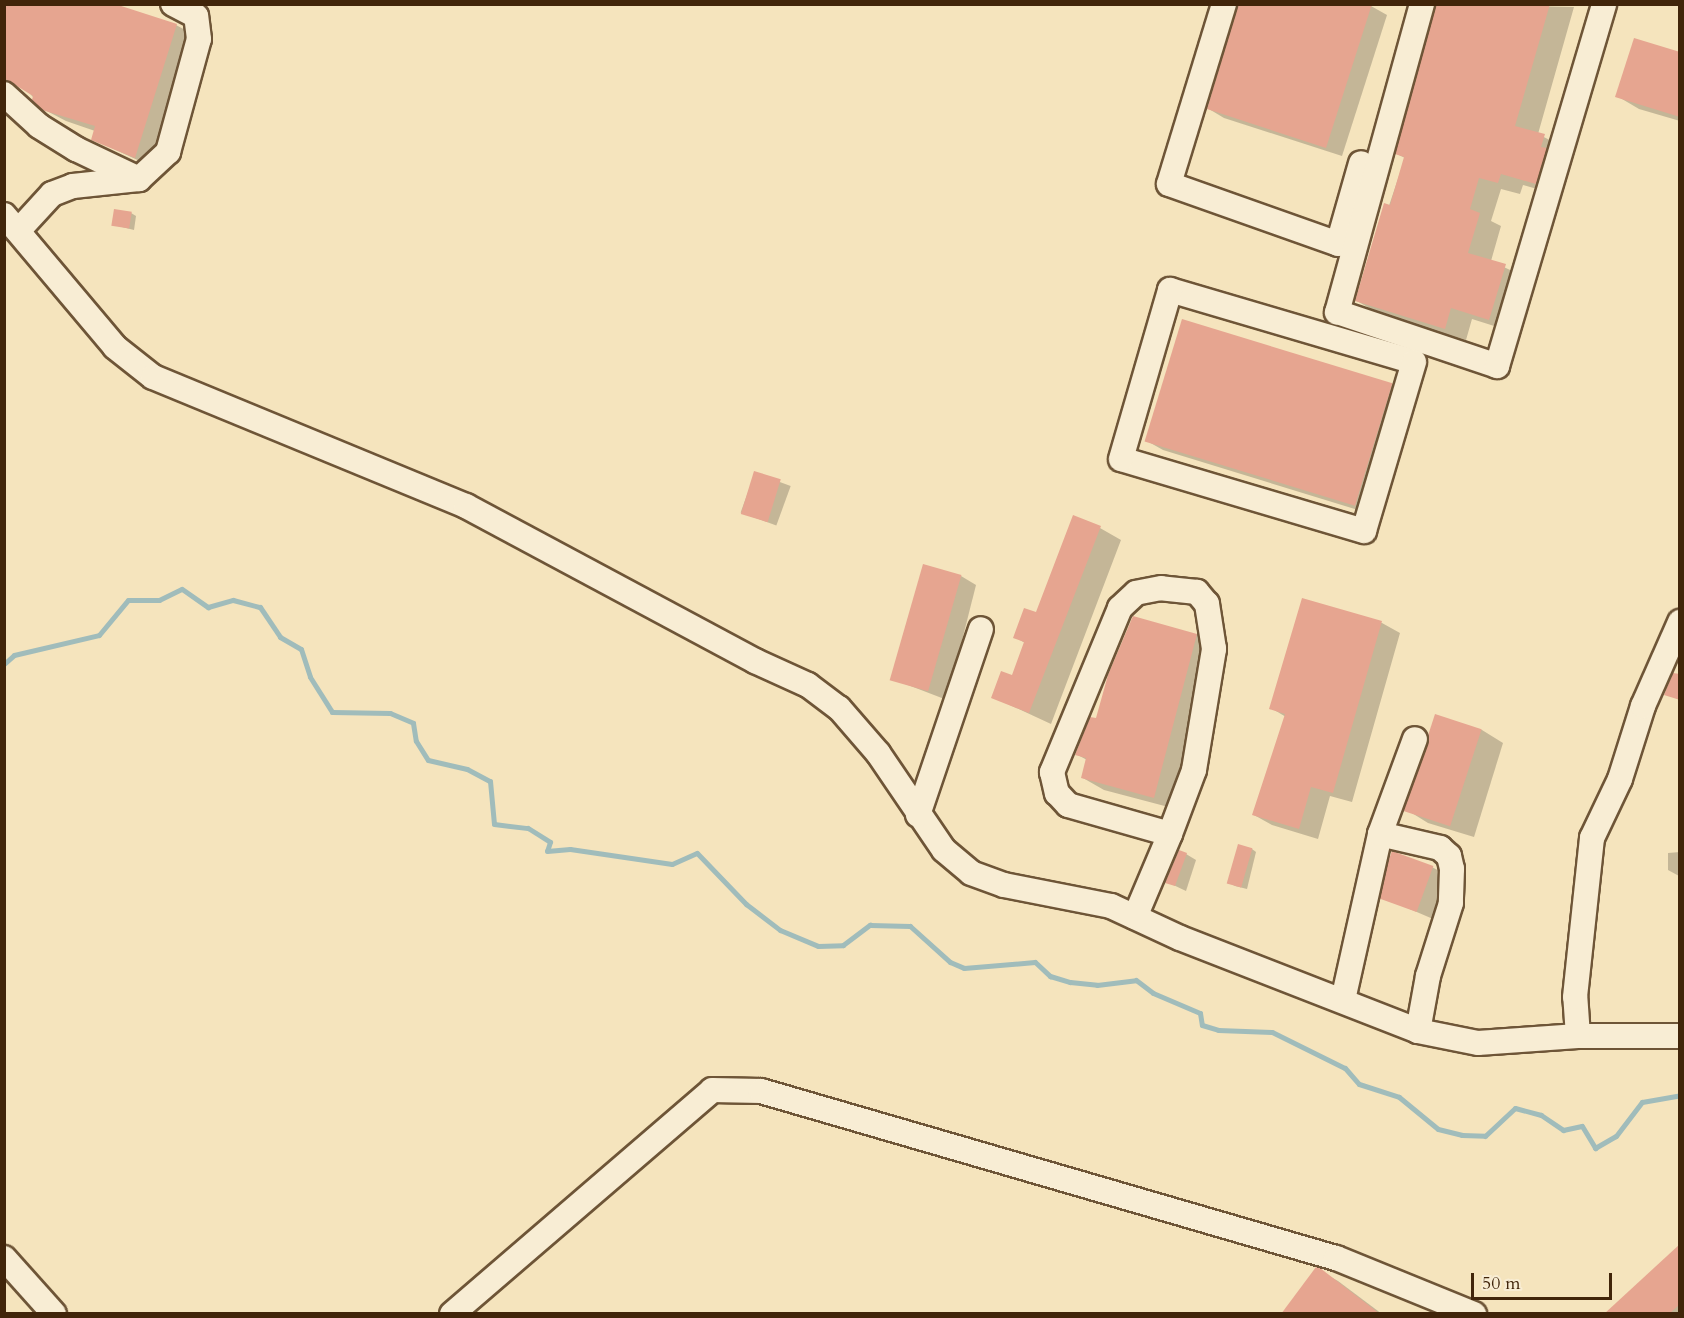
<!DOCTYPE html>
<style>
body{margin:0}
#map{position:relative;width:1684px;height:1318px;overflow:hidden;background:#f5e4bd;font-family:Cardo,serif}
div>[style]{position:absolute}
.shadow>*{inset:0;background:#0003;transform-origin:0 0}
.stream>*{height:5px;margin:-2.5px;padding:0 2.5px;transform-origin:2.5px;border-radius:2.5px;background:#a0bcbb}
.building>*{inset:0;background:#e6a590;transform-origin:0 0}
.roads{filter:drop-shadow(2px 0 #6e5537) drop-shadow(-2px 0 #6e5537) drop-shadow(0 2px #6e5537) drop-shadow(0 -2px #6e5537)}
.minor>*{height:24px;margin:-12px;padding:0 12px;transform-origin:12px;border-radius:12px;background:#f8edd4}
span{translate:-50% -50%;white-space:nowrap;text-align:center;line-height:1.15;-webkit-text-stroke:6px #f8edd4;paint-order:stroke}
.frame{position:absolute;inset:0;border:6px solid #41250a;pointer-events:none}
.scale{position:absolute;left:1471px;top:1273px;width:141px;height:27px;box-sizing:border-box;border:3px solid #41250a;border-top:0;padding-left:8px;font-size:18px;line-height:21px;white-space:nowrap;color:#41250a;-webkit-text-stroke:4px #f8edd4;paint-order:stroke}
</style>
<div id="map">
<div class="shadow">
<i style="clip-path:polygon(4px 4px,176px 25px,198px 37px,157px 169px,92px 139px,95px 131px,66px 121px,43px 109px,27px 90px,4px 80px)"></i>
<i style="clip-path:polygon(1435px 4px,1574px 7px,1538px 134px,1565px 148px,1558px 195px,1523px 185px,1520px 194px,1501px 189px,1491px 221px,1501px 226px,1491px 261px,1527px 278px,1510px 331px,1472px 319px,1466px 340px,1378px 313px,1357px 301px,1405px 158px,1397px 154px)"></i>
<i style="clip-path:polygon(1371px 6px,1387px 15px,1342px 156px,1224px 118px,1209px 109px)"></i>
<i style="clip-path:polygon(1680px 53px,1680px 121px,1639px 109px,1617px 96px)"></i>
<i style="clip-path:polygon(131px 213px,136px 216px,134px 230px,114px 225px)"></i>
<i style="clip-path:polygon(1391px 385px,1407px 394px,1371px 514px,1163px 450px,1147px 441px)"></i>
<i style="left:755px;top:473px;width:38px;height:42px;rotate:20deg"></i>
<i style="clip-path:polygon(1100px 528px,1121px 540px,1051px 724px,993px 697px,1013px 677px,1025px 643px,1015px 637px,1036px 614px)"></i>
<i style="clip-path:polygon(961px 576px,976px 585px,947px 700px,895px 680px)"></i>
<i style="clip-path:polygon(1303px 599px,1382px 623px,1400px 633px,1352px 802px,1330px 796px,1318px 839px,1272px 825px,1254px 815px,1286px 717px,1271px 708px)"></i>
<i style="clip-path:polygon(1197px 634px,1218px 647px,1176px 809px,1104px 790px,1083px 778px,1087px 760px,1076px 754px,1098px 720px)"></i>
<i style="clip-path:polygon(1436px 716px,1482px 730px,1503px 743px,1474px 837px,1428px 823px,1407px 810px)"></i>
<i style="clip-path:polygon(1252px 849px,1256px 852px,1247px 889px,1235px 886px,1230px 883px)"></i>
<i style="clip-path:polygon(1680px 852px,1680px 876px,1679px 876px,1668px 870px,1668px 853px)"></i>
<i style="clip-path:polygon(1186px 854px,1196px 860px,1186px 891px,1167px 882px)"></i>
<i style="clip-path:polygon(1432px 867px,1448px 876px,1433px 919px,1382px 897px)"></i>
<i style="clip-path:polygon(1680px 1246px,1680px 1314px,1618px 1314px)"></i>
<i style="clip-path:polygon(1316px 1269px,1338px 1281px,1382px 1314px,1283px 1314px)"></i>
</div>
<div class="stream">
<i style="left:4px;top:664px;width:13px;rotate:-42deg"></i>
<i style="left:14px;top:655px;width:87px;rotate:-13.2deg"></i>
<i style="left:99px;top:635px;width:45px;rotate:-50.4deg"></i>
<i style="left:128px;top:600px;width:31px"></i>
<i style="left:159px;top:600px;width:25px;rotate:-26deg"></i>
<i style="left:182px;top:589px;width:32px;rotate:35deg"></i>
<i style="left:208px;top:607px;width:26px;rotate:-16deg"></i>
<i style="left:233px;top:600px;width:28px;rotate:15deg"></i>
<i style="left:260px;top:607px;width:36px;rotate:56deg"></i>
<i style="left:280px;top:637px;width:24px;rotate:30deg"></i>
<i style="left:301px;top:649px;width:29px;rotate:72deg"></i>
<i style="left:310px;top:677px;width:41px;rotate:57.8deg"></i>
<i style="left:332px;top:712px;width:58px;rotate:1deg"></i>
<i style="left:390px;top:713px;width:25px;rotate:23deg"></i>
<i style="left:413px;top:723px;width:18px;rotate:81deg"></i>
<i style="left:416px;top:741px;width:22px;rotate:58deg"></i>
<i style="left:428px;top:760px;width:40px;rotate:13deg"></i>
<i style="left:467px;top:769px;width:26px;rotate:28deg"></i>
<i style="left:490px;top:781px;width:43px;rotate:84.7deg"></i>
<i style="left:494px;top:824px;width:34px;rotate:7deg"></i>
<i style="left:528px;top:828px;width:26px;rotate:32deg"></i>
<i style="left:550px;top:842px;width:9px;rotate:108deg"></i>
<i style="left:547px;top:851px;width:23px;rotate:-5deg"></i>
<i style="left:570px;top:849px;width:103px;rotate:8.4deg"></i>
<i style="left:672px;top:864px;width:27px;rotate:-24deg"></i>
<i style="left:697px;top:853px;width:71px;rotate:46.1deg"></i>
<i style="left:746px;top:904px;width:43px;rotate:37.4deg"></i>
<i style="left:780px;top:930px;width:41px;rotate:22.8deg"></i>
<i style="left:818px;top:946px;width:25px;rotate:-2deg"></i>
<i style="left:843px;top:945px;width:34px;rotate:-37deg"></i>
<i style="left:870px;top:925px;width:40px;rotate:1.4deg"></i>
<i style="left:910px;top:926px;width:54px;rotate:42deg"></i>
<i style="left:950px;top:962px;width:15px;rotate:23deg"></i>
<i style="left:964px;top:968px;width:71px;rotate:-4.8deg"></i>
<i style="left:1035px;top:962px;width:21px;rotate:43deg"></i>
<i style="left:1050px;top:976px;width:21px;rotate:17deg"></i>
<i style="left:1070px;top:982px;width:27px;rotate:6deg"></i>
<i style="left:1097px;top:985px;width:39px;rotate:-7deg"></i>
<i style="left:1136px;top:980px;width:21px;rotate:37deg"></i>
<i style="left:1153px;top:993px;width:51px;rotate:23.1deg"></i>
<i style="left:1200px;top:1013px;width:12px;rotate:81deg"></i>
<i style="left:1202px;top:1025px;width:17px;rotate:17deg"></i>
<i style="left:1218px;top:1030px;width:54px;rotate:2.1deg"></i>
<i style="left:1272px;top:1032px;width:81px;rotate:26.3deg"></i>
<i style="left:1345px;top:1068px;width:21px;rotate:49deg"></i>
<i style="left:1359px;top:1084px;width:42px;rotate:18deg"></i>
<i style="left:1399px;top:1097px;width:50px;rotate:39.4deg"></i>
<i style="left:1438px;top:1129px;width:25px;rotate:14deg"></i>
<i style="left:1462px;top:1135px;width:23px;rotate:2deg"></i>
<i style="left:1485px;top:1136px;width:41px;rotate:-43deg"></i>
<i style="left:1515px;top:1108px;width:27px;rotate:15deg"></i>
<i style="left:1541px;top:1115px;width:27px;rotate:34deg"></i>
<i style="left:1563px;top:1130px;width:19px;rotate:-12deg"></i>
<i style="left:1582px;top:1126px;width:26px;rotate:59deg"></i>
<i style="left:1595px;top:1148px;width:24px;rotate:-30deg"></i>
<i style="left:1616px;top:1136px;width:43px;rotate:-52.6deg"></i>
<i style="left:1642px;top:1102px;width:39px;rotate:-10deg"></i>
</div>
<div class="building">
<i style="clip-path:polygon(4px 4px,115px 4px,177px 24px,135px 158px,91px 140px,95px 126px,42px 110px,32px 100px,33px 96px,4px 78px)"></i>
<i style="clip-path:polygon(1238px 4px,1372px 4px,1326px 148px,1207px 109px)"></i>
<i style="clip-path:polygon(1436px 4px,1550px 4px,1515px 126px,1545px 134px,1541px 147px,1547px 148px,1536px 184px,1501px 174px,1498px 183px,1479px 178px,1470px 209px,1480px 213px,1468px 253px,1506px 264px,1489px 320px,1451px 308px,1445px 329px,1355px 301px,1384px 203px,1390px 205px,1404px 157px,1395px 154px)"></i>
<i style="clip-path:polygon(1634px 38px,1680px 52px,1680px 117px,1615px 97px)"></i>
<i style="left:114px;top:209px;width:18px;height:17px;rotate:9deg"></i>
<i style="left:1182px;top:319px;width:220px;height:128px;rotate:17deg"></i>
<i style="left:754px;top:471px;width:28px;height:45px;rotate:17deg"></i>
<i style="clip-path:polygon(1073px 515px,1101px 526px,1029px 713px,991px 698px,1001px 671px,1012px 675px,1024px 642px,1013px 638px,1024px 608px,1036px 612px)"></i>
<i style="left:923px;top:564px;width:40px;height:121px;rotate:16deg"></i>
<i style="clip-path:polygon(1302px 598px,1382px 621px,1333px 793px,1311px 787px,1299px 829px,1252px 815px,1285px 714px,1269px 709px)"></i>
<i style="clip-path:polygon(1133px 616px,1197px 634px,1154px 798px,1081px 778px,1086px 758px,1075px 755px,1090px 717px,1096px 718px,1108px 675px)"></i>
<i style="clip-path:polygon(1673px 673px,1680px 674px,1680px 700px,1664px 695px)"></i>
<i style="left:1435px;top:714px;width:49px;height:102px;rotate:18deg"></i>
<i style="left:1238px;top:844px;width:15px;height:41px;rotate:16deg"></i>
<i style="clip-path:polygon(1179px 850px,1187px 853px,1175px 886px,1165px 883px)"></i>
<i style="left:1392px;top:851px;width:44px;height:49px;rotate:20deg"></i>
<i style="clip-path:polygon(1680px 1244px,1680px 1304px,1669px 1314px,1604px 1314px)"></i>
<i style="clip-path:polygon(1316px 1267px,1320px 1268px,1380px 1314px,1281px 1314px)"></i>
</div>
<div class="roads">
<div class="minor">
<i style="left:1224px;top:4px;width:188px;rotate:107deg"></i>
<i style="left:1169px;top:184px;width:179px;rotate:19.5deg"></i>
<i style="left:1338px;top:244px;width:84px;rotate:-74.1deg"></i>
<i style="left:1422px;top:4px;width:320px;rotate:105.4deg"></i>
<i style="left:1337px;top:312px;width:169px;rotate:18.6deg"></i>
<i style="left:1497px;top:366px;width:377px;rotate:-73.5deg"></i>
<i style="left:4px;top:94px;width:47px;rotate:42.4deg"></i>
<i style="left:39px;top:126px;width:44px;rotate:31.9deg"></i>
<i style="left:76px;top:149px;width:70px;rotate:25.5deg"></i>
<i style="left:4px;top:215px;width:172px;rotate:49.9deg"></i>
<i style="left:115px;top:347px;width:48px;rotate:38.3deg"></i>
<i style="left:153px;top:377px;width:339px;rotate:22.4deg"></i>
<i style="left:466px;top:506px;width:328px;rotate:28.2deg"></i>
<i style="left:755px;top:661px;width:58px;rotate:24.4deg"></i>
<i style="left:808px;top:685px;width:39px;rotate:37deg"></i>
<i style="left:839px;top:708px;width:60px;rotate:49.1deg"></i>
<i style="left:878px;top:753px;width:117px;rotate:55.8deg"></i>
<i style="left:944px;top:850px;width:35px;rotate:40deg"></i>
<i style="left:971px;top:873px;width:35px;rotate:20deg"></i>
<i style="left:1004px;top:885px;width:109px;rotate:11.1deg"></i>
<i style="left:1111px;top:906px;width:76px;rotate:24.9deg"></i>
<i style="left:1180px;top:938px;width:256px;rotate:21.3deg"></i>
<i style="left:1418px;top:1031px;width:61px;rotate:11.3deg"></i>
<i style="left:1478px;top:1043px;width:100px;rotate:-4deg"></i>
<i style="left:1578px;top:1036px;width:102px"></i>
<i style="left:18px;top:231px;width:50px;rotate:-47.4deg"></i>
<i style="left:52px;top:194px;width:22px;rotate:-21deg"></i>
<i style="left:73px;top:186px;width:66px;rotate:-6.1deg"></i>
<i style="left:139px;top:179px;width:40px;rotate:-43deg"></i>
<i style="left:168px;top:152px;width:117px;rotate:-74.7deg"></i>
<i style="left:199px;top:39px;width:23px;rotate:-97deg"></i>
<i style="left:196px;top:16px;width:26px;rotate:-152deg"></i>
<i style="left:1170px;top:290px;width:254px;rotate:16.4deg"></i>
<i style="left:1414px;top:362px;width:176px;rotate:106.5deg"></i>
<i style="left:1364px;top:531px;width:253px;rotate:-163.5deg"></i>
<i style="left:1121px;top:459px;width:176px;rotate:-73.8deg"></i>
<i style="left:918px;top:815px;width:196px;rotate:-71.3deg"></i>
<i style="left:1380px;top:834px;width:62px;rotate:13.1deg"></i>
<i style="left:1440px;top:848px;width:12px;rotate:42deg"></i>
<i style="left:1449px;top:856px;width:13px;rotate:77deg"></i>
<i style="left:1452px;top:869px;width:34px;rotate:92deg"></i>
<i style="left:1451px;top:903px;width:77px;rotate:107.5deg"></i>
<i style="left:1428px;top:976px;width:56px;rotate:100.3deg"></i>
<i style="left:1135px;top:917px;width:90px;rotate:-67.1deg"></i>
<i style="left:1170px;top:834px;width:68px;rotate:-69.4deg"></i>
<i style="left:1194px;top:770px;width:123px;rotate:-80.6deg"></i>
<i style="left:1214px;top:649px;width:46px;rotate:-98.8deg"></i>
<i style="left:1207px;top:604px;width:16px;rotate:-130deg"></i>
<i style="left:1197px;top:592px;width:36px;rotate:-174deg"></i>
<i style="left:1161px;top:588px;width:25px;rotate:169deg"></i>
<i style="left:1136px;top:593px;width:22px;rotate:137deg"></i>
<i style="left:1120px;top:608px;width:178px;rotate:112.5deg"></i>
<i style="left:1052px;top:772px;width:22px;rotate:77deg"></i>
<i style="left:1057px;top:793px;width:16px;rotate:47deg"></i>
<i style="left:1068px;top:805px;width:106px;rotate:15.9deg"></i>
<i style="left:1343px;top:1000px;width:170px;rotate:-77.4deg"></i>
<i style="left:1380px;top:834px;width:101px;rotate:-69.8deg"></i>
<i style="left:1578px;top:1036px;width:39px;rotate:-94deg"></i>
<i style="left:1575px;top:997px;width:160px;rotate:-83.9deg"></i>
<i style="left:1592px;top:838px;width:65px;rotate:-64.6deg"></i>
<i style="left:1620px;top:779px;width:77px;rotate:-72.5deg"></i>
<i style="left:1643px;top:706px;width:92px;rotate:-66.2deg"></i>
<i style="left:4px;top:1258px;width:75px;rotate:48.2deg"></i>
<i style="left:452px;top:1314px;width:343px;rotate:-40.7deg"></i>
<i style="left:712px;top:1090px;width:49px;rotate:1.2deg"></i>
<i style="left:761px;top:1091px;width:599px;rotate:16.2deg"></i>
<i style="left:1336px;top:1258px;width:149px;rotate:22.1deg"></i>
</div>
</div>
<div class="frame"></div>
<div class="scale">50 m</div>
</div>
